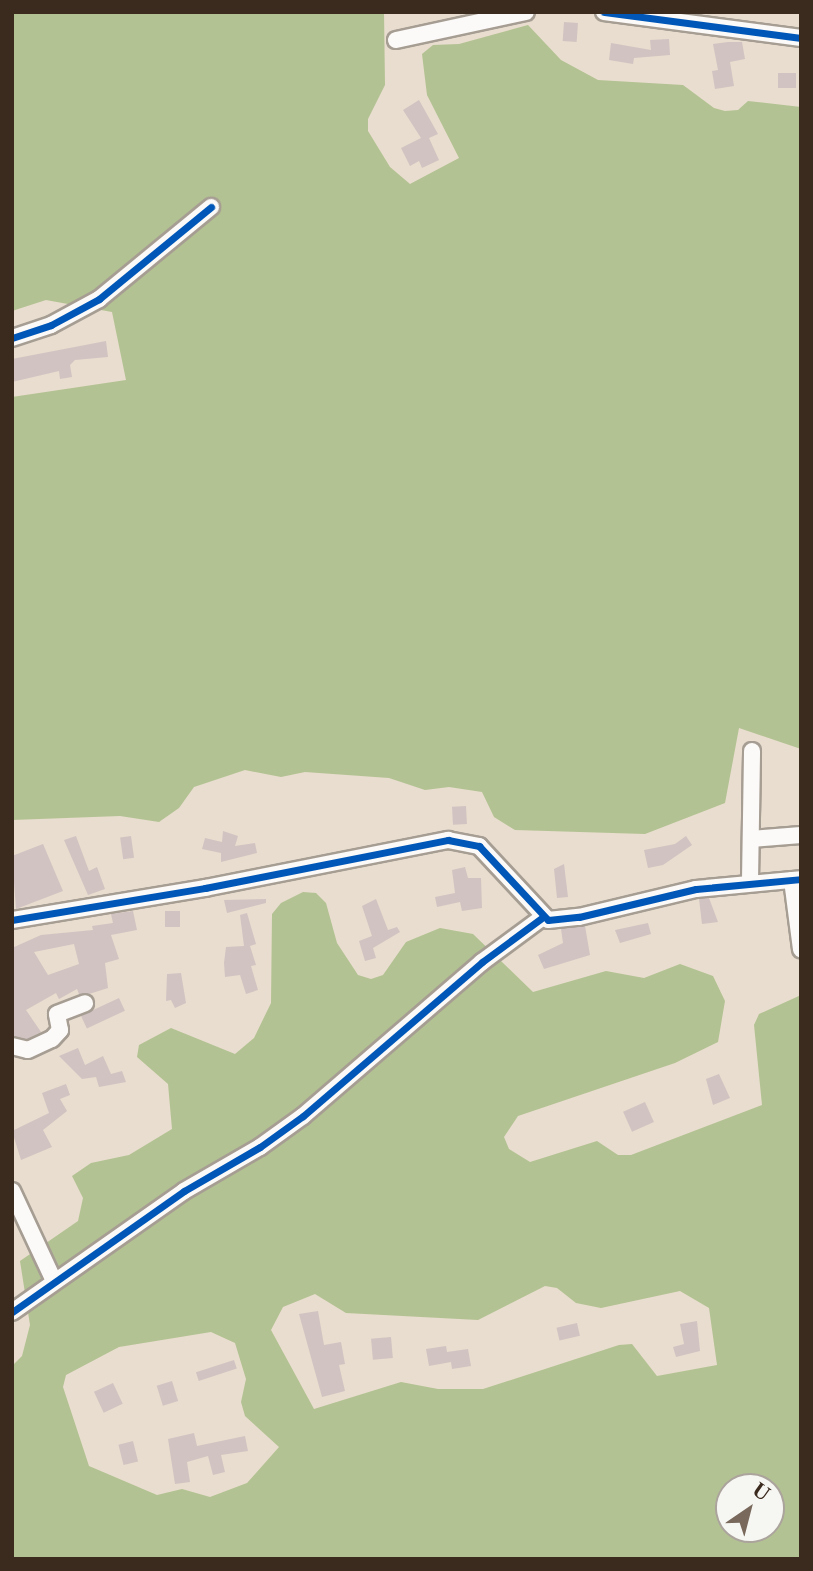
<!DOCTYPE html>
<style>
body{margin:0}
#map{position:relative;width:813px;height:1571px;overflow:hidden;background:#e8ddce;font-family:"Libre Caslon Text",serif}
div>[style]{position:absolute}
.forest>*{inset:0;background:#b3c292}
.building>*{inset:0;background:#d1c3c2;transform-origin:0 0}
.roads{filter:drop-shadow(2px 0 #a69d93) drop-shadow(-2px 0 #a69d93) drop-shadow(0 2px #a69d93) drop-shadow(0 -2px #a69d93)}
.minor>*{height:16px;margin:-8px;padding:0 8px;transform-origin:8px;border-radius:8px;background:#fcfaf8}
.cycleway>*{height:7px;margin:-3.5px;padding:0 3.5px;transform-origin:3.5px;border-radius:3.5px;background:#0057b8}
span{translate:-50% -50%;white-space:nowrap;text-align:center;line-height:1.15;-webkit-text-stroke:6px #f6f6f2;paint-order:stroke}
.frame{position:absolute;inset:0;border:14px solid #3b2a1e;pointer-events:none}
.north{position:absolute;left:715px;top:1473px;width:70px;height:70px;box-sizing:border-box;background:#f6f6f2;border:2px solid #aba49d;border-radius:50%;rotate:35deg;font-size:19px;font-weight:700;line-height:28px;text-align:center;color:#3b2a1e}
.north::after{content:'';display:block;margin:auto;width:24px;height:32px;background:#78695c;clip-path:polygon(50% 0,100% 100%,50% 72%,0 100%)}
</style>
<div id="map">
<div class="forest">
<i style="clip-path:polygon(12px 12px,384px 12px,385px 85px,368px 119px,368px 131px,390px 167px,410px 184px,459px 158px,427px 95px,422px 54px,433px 45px,459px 44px,528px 25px,561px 60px,598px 80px,683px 85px,714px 108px,725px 111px,738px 110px,748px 101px,801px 107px,801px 749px,739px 728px,725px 803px,645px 834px,515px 830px,494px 817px,482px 792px,449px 787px,425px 790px,389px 778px,305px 772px,281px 777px,245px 770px,194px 787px,179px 808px,159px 822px,120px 816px,12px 820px,12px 397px,126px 380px,112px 312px,46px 300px,12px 311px)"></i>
<i style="clip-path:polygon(evenodd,303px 892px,316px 893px,326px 903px,337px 943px,358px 975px,371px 979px,383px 975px,406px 942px,440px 928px,473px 934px,533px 992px,606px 971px,644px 978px,680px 964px,713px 976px,725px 1001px,718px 1042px,675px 1063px,518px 1116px,504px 1137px,509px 1149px,530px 1162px,597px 1141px,618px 1155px,631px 1155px,762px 1105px,754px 1025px,759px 1014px,801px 995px,801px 1559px,12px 1559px,12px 1366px,22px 1356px,30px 1325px,20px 1261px,78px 1221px,83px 1198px,72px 1176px,91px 1163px,129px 1155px,172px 1129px,168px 1084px,137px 1057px,139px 1045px,171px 1028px,235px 1054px,254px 1038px,271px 1003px,272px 914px,281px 903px,303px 892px,545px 1286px,557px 1288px,576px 1303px,601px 1308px,680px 1291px,709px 1308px,717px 1365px,657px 1376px,632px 1344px,619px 1345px,483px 1389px,438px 1389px,401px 1382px,314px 1409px,271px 1330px,283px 1307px,315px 1294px,346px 1313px,478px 1320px,545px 1286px,303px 892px,211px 1332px,235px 1343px,246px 1379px,241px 1402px,245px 1416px,279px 1447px,247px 1483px,210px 1497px,182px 1489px,157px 1495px,89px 1466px,63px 1387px,66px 1375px,119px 1347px,211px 1332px,303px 892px,729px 1487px,771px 1487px,771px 1529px,729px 1529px,729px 1487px)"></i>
</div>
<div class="building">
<i style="left:564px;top:22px;width:14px;height:19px;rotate:4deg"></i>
<i style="clip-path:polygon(669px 39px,670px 55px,634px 58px,633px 64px,609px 60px,611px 43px,651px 50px,650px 40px)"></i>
<i style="clip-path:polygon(728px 42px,742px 42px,745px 59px,730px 62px,734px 86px,715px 89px,712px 71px,718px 70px,713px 44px)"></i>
<i style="left:778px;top:73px;width:18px;height:15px"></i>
<i style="clip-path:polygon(419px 100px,438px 134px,429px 138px,439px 160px,422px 168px,419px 161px,410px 166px,401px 148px,421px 138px,403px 110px)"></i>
<i style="clip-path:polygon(106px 341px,108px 357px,75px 360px,70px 365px,72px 377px,60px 379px,59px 371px,12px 382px,12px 359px)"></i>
<i style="left:466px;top:806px;width:18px;height:14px;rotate:87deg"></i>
<i style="clip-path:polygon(223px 831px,238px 836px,235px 846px,255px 843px,257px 853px,221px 862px,221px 853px,202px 849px,205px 838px,222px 842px)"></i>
<i style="clip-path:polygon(76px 836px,89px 871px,97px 867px,105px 889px,88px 895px,64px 840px)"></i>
<i style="left:131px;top:836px;width:22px;height:11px;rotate:82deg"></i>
<i style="clip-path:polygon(686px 836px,692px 845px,663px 865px,648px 868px,644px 850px,675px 844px)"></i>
<i style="clip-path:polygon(43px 844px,63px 891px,16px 909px,12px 856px)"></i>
<i style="clip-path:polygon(564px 864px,568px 897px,557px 898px,554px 869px)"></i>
<i style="clip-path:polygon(465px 867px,468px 878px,481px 878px,482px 908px,462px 911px,460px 902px,437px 907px,435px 897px,455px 893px,452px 870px)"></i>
<i style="clip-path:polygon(709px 898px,718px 922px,702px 924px,699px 899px)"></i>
<i style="clip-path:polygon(266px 899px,266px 903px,227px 913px,224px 900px)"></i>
<i style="clip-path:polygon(376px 899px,388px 930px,397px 927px,400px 932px,373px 948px,376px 958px,365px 961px,359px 941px,372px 936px,362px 906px)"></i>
<i style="clip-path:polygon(evenodd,133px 911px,137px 930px,111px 935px,119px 959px,105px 963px,108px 988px,89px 994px,79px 994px,77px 989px,59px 999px,56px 993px,26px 1010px,41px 1032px,27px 1039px,14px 1036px,12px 948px,41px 935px,93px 930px,92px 926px,113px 923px,111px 914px,133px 911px,74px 944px,79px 964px,48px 975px,34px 952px,74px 944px)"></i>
<i style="left:165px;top:911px;width:15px;height:16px"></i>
<i style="clip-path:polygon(247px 913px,256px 944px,250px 946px,256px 965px,251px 966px,258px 990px,246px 994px,240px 975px,225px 977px,224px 963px,226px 947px,244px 946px,240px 915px)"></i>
<i style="clip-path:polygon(648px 923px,651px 934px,620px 943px,615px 930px)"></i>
<i style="clip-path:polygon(585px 926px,590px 955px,544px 969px,538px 955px,563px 943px,561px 929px)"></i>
<i style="clip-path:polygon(181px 973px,186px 1003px,175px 1008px,171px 1000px,166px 1001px,167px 974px)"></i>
<i style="left:119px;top:998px;width:14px;height:42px;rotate:65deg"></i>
<i style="clip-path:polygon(78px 1048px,85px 1065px,103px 1056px,111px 1074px,122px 1071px,126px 1082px,99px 1087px,96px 1077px,82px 1079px,59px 1056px)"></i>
<i style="clip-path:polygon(719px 1074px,730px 1098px,713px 1105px,706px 1079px)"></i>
<i style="clip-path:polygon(66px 1084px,70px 1095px,60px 1099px,67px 1111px,43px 1130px,52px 1147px,21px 1160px,12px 1131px,49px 1113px,42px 1093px)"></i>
<i style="left:645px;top:1102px;width:22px;height:24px;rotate:66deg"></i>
<i style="clip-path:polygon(318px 1311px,324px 1345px,341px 1342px,345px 1364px,339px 1365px,345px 1391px,322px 1397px,299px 1314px)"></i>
<i style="clip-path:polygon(697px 1321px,700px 1351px,676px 1357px,673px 1347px,684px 1344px,680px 1324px)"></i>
<i style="left:577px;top:1323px;width:13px;height:21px;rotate:77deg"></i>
<i style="left:391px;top:1337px;width:21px;height:20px;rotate:85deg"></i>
<i style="clip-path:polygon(446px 1346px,447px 1352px,468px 1349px,471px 1366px,452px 1369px,451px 1362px,429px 1366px,426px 1349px)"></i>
<i style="left:234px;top:1360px;width:9px;height:40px;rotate:72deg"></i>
<i style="left:172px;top:1381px;width:21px;height:16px;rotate:73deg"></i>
<i style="left:113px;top:1383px;width:23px;height:21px;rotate:65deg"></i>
<i style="clip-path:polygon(194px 1433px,197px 1446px,245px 1436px,248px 1451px,221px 1455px,225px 1472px,213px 1475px,208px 1456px,187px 1462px,190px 1482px,175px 1484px,168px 1439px)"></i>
<i style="left:133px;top:1441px;width:21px;height:15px;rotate:76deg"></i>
</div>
<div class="roads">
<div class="minor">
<i style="left:604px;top:12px;width:199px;rotate:7.5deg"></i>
<i style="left:396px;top:40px;width:133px;rotate:-12.2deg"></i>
<i style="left:12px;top:338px;width:41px;rotate:-18.4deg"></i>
<i style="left:51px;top:325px;width:55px;rotate:-28.4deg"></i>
<i style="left:99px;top:299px;width:145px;rotate:-39.4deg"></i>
<i style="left:751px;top:839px;width:50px;rotate:-4.6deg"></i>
<i style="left:792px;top:880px;width:70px;rotate:82.6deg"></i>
<i style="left:750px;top:881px;width:130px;rotate:-89.1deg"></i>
<i style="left:12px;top:920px;width:196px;rotate:-9.4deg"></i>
<i style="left:205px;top:888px;width:248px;rotate:-11.2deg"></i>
<i style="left:448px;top:840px;width:32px;rotate:11deg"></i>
<i style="left:479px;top:846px;width:101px;rotate:47deg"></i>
<i style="left:548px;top:920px;width:31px;rotate:-6deg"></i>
<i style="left:579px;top:917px;width:120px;rotate:-13.5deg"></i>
<i style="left:696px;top:889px;width:105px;rotate:-5.4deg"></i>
<i style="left:12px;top:1046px;width:16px;rotate:14deg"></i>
<i style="left:28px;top:1050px;width:26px;rotate:-25deg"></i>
<i style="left:52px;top:1039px;width:12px;rotate:-48deg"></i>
<i style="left:60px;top:1030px;width:16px;rotate:-101deg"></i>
<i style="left:57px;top:1014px;width:30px;rotate:-21deg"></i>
<i style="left:12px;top:1191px;width:99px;rotate:65deg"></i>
<i style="left:12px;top:1312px;width:210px;rotate:-35.1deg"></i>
<i style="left:184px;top:1191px;width:88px;rotate:-30.1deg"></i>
<i style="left:260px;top:1147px;width:53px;rotate:-35.8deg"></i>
<i style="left:303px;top:1116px;width:236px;rotate:-40.7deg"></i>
<i style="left:482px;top:962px;width:76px;rotate:-36.4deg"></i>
</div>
</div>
<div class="cycleway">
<i style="left:604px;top:12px;width:199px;rotate:7.5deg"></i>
<i style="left:12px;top:338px;width:41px;rotate:-18.4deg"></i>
<i style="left:51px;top:325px;width:55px;rotate:-28.4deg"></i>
<i style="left:99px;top:299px;width:145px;rotate:-39.4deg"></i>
<i style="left:12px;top:920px;width:196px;rotate:-9.4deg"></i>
<i style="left:205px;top:888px;width:248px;rotate:-11.2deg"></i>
<i style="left:448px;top:840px;width:32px;rotate:11deg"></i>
<i style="left:479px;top:846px;width:101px;rotate:47deg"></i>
<i style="left:548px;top:920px;width:31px;rotate:-6deg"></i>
<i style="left:579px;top:917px;width:120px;rotate:-13.5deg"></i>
<i style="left:696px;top:889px;width:105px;rotate:-5.4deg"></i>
<i style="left:12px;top:1312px;width:210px;rotate:-35.1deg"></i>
<i style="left:184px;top:1191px;width:88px;rotate:-30.1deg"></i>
<i style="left:260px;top:1147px;width:53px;rotate:-35.8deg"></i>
<i style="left:303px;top:1116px;width:236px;rotate:-40.7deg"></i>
<i style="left:482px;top:962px;width:76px;rotate:-36.4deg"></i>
</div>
<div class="frame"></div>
<div class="north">U</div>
</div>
